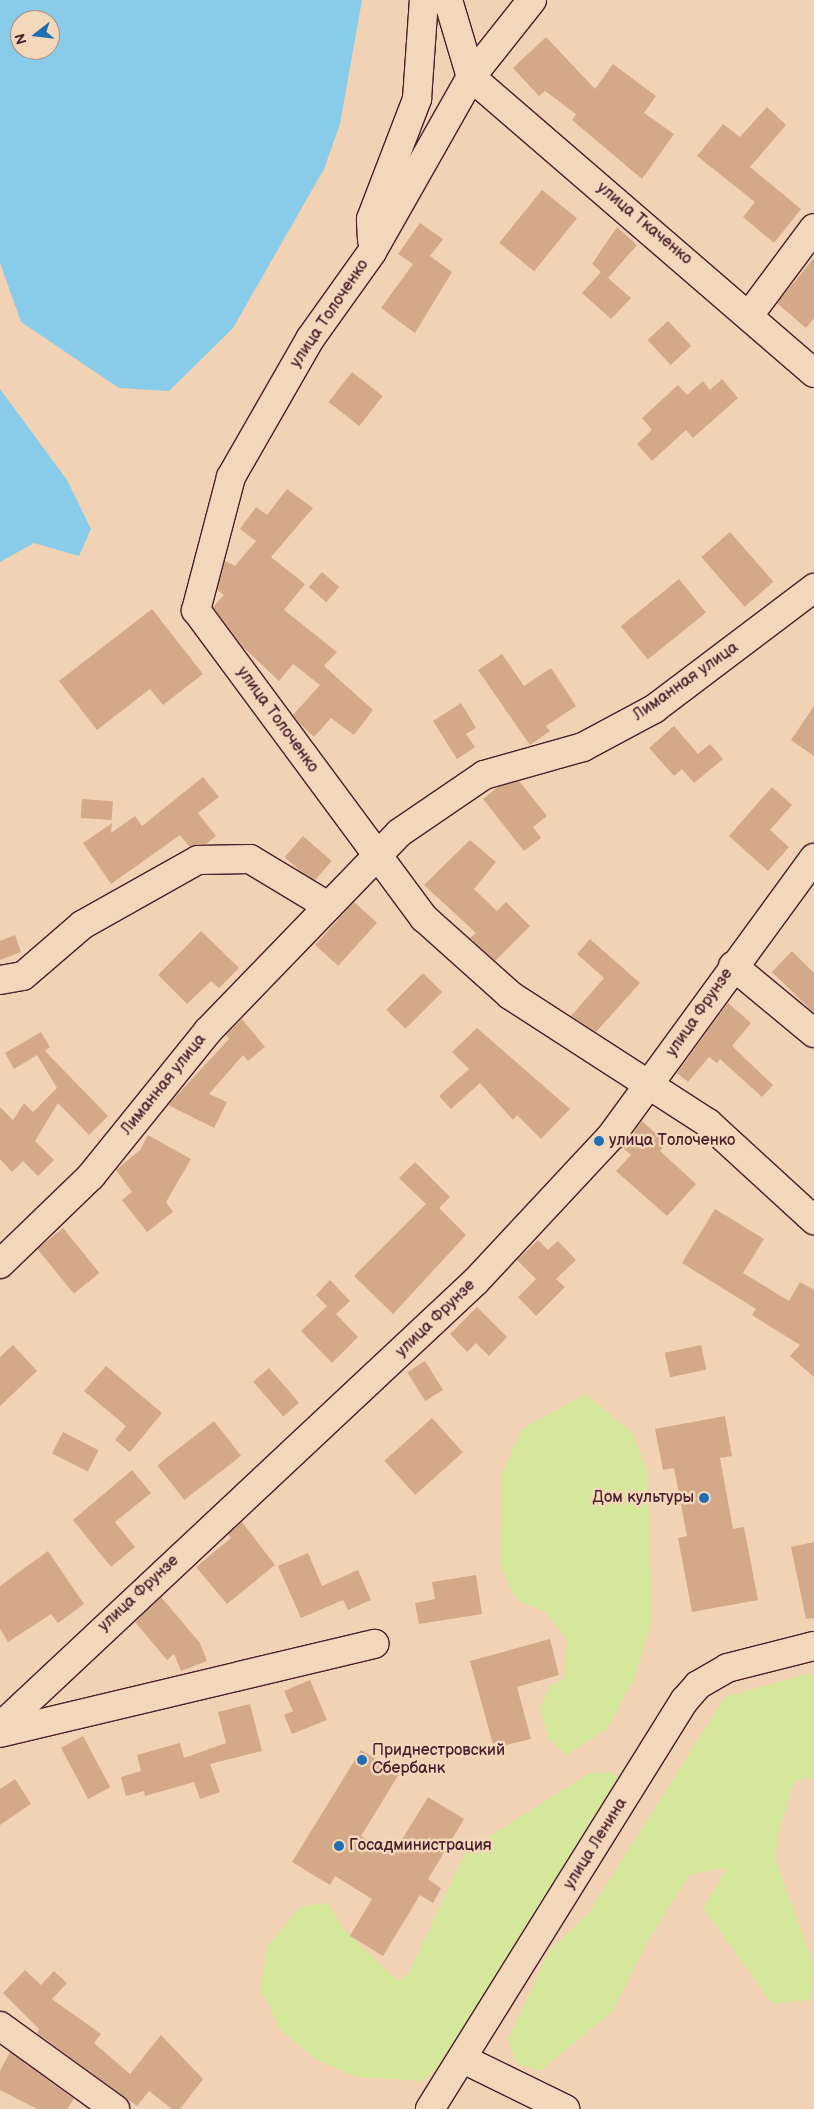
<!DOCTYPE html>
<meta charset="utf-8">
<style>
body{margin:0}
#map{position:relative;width:814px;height:2109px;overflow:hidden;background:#f1d2b4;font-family:"Balsamiq Sans",sans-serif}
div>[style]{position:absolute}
.green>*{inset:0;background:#d5e79b}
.water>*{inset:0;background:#88cce9}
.building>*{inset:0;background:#d4a98a;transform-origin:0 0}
.roads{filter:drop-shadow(1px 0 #4a1f2b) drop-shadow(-1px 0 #4a1f2b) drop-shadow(0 1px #4a1f2b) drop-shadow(0 -1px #4a1f2b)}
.minor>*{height:28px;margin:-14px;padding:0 14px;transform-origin:14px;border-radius:14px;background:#f3d7ba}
.dots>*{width:14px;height:14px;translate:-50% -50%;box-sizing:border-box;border:2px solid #f3d7ba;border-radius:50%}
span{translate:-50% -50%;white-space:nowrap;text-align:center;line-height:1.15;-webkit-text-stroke:5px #f3d7ba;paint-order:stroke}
.street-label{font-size:16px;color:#4a1f2b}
.poi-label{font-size:16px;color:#4a1f2b}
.left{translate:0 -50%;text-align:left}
.right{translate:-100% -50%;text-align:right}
.north{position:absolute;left:10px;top:10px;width:50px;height:50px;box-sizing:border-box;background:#f3d7ba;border:1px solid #af8d81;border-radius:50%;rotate:254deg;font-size:14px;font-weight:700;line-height:20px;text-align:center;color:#4a1f2b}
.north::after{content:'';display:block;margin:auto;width:18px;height:22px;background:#1f6fb2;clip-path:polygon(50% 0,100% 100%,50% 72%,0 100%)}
</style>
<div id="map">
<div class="green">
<i style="clip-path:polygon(586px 1394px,632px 1433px,647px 1469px,652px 1619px,634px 1679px,607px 1729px,566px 1755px,548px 1738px,540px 1708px,550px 1686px,565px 1678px,567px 1639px,547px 1613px,516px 1599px,500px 1564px,502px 1473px,522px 1429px)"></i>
<i style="clip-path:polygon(805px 1675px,814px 1675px,814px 1778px,795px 1780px,777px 1836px,776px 1861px,814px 1966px,810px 2000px,772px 2004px,703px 1908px,727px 1868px,690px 1874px,650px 1937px,613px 2011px,540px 2071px,516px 2063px,508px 2039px,549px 1951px,588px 1914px,725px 1697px)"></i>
<i style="clip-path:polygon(610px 1772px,623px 1781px,453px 2055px,422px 2081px,357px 2077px,315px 2059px,280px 2029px,260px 1988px,268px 1945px,301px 1906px,328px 1903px,343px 1929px,398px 1981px,408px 1974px,466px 1851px,590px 1773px)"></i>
</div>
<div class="water">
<i style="clip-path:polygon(evenodd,0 0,362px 0,340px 124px,324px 169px,233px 328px,169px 391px,119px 388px,21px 322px,0 263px,0 0,20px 20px,50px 20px,50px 50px,20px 50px,20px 20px)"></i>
<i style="clip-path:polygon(0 389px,67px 480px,91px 529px,79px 556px,34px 543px,0 562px)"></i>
</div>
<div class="building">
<i style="clip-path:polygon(546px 37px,595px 89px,613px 64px,656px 96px,644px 113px,674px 134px,642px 179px,572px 120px,576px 114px,545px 91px,539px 96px,513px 68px)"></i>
<i style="clip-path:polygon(767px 107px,786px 125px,750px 167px,801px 209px,774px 243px,743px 217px,755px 202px,697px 156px,723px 124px,740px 137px)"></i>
<i style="left:542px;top:190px;width:45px;height:68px;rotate:39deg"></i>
<i style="clip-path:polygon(420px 223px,443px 239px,430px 256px,452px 272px,415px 333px,381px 308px,413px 264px,398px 254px)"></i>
<i style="clip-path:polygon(617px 227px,637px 245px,608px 278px,631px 298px,611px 319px,582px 293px,601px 272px,592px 264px)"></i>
<i style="clip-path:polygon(814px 258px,814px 318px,806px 328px,777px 303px)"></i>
<i style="left:668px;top:321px;width:34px;height:28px;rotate:47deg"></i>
<i style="left:352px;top:372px;width:39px;height:38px;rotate:38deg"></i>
<i style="clip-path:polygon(722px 379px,738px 398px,693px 438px,686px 430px,652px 461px,637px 444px,652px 430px,642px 418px,678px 385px,687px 395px,703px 381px,710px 390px)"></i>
<i style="clip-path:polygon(287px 489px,313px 508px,271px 557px,305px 584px,284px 610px,337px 652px,324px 666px,373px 710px,354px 735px,331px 718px,314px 737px,300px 724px,293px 715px,320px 685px,293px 664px,279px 681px,242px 646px,213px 607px,224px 595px,217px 590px,225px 561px,235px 566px,256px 541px,240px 529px,256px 507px,267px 515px)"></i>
<i style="left:730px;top:532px;width:66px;height:38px;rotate:49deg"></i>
<i style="left:322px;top:572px;width:23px;height:20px;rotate:41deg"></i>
<i style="left:679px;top:579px;width:43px;height:75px;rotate:51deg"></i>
<i style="clip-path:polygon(152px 609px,203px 674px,163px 705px,150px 689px,97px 730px,59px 681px)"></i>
<i style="clip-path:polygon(502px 654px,524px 686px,551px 668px,576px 706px,546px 726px,550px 731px,530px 745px,478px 670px)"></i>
<i style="clip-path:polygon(461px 703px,476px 728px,466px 734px,475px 747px,457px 759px,433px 721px)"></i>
<i style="clip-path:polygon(814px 706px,814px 756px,791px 740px)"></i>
<i style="clip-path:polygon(674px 726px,698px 754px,710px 744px,723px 759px,694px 783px,682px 769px,674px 776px,649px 748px)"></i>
<i style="clip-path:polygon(203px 777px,219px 797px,198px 813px,216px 836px,206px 844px,190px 847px,180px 835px,111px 884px,83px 843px,112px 823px,111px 833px,135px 816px,142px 826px)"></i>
<i style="clip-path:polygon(519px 781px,547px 816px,533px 827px,541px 838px,524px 851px,483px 799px,498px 787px)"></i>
<i style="clip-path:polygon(772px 787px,792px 805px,770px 830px,789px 847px,768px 871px,729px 836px)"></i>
<i style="left:82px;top:799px;width:31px;height:19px;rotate:4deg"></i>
<i style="left:303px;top:836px;width:38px;height:28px;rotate:41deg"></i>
<i style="clip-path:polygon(470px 840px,496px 862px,474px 889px,497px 911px,506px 902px,530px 926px,495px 961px,470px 938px,476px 933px,424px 885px)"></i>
<i style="left:354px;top:902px;width:31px;height:58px;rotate:42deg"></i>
<i style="clip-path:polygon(201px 931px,239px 968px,219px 988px,211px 981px,187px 1004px,158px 975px)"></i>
<i style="clip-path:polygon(15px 935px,21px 952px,0 960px,0 941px)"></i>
<i style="clip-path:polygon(590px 939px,640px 983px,596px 1032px,571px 1016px,604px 978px,577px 954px)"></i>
<i style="clip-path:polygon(792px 951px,814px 973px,814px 1013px,772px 972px)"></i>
<i style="left:423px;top:973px;width:27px;height:52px;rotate:45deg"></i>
<i style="clip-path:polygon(728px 1003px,751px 1023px,732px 1046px,773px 1085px,762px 1097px,720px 1059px,717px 1063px,709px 1057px,688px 1082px,677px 1073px)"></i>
<i style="clip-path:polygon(242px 1019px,265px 1047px,248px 1061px,243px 1055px,209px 1094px,227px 1102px,214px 1128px,168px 1105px,229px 1039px,226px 1035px)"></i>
<i style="clip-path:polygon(477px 1028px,570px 1109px,541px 1139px,517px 1115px,513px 1120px,480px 1083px,451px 1109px,439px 1096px,469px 1069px,452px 1052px)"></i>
<i style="clip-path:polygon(41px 1032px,50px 1047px,45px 1051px,108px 1116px,89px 1135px,58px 1103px,35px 1141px,54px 1160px,38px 1176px,23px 1161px,12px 1172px,0 1159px,0 1107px,13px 1120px,24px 1103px,33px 1112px,57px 1088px,37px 1055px,14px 1069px,5px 1053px)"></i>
<i style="clip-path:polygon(642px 1121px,666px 1143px,660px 1151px,696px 1184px,667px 1216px,616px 1171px,631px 1155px,622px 1147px)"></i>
<i style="clip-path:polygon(148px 1135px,191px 1159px,166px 1202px,173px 1212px,147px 1232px,122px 1200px,132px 1192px,116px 1170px,140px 1150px)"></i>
<i style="clip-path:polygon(415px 1162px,450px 1197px,439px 1208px,466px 1235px,393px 1314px,354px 1276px,426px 1204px,399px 1178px)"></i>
<i style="clip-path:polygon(715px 1209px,764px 1239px,743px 1273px,789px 1301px,800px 1282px,814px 1290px,814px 1377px,790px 1356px,800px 1345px,752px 1315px,756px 1309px,682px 1263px)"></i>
<i style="left:63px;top:1228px;width:58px;height:33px;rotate:51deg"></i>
<i style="clip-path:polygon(538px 1240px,548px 1250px,558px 1241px,576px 1260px,556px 1279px,565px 1287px,536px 1316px,518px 1297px,536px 1279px,517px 1260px)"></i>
<i style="clip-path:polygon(330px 1280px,350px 1301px,336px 1314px,358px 1337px,332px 1363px,301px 1331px,327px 1306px,316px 1295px)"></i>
<i style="clip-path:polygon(477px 1307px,507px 1337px,489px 1356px,476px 1343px,467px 1352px,450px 1334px)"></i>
<i style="clip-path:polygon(13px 1345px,37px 1371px,0 1406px,0 1357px)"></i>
<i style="left:701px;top:1345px;width:25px;height:37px;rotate:78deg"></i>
<i style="left:425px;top:1361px;width:34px;height:21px;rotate:58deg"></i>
<i style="clip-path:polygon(106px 1366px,162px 1413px,130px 1452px,115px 1440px,126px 1426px,84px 1391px)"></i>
<i style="left:269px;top:1368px;width:46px;height:21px;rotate:49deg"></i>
<i style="clip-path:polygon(725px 1416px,732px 1456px,720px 1458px,733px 1529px,744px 1527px,758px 1600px,692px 1612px,678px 1538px,687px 1536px,674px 1468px,663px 1470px,655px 1429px)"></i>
<i style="left:432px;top:1418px;width:46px;height:64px;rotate:48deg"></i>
<i style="left:214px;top:1421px;width:44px;height:72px;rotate:52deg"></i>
<i style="left:63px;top:1432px;width:40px;height:24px;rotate:27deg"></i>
<i style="clip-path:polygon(132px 1470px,151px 1493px,115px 1522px,135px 1547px,111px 1567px,73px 1520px)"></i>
<i style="clip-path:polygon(242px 1522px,275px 1565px,227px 1604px,196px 1567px,231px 1538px,228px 1534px)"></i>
<i style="clip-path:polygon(814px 1542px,814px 1618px,806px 1619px,791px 1547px)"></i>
<i style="clip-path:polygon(48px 1551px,84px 1604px,58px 1623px,51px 1614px,8px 1642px,0 1629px,0 1586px)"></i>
<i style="clip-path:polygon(308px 1553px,322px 1586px,358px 1570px,371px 1600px,348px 1610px,343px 1600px,301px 1618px,278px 1566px)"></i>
<i style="clip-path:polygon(476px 1575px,482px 1614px,419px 1624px,415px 1603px,435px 1599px,432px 1582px)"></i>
<i style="clip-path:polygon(161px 1597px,200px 1643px,207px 1661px,181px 1671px,174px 1654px,167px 1660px,135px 1622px)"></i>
<i style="clip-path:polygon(550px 1639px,559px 1675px,517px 1687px,531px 1739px,494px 1748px,470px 1661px)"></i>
<i style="clip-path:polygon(310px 1680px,327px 1720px,292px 1734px,284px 1715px,293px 1711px,284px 1691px)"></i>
<i style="clip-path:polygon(250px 1704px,262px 1751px,210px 1764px,220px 1792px,200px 1799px,194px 1782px,145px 1796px,144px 1791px,126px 1796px,121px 1777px,141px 1771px,137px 1755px,180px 1743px,184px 1758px,226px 1743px,218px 1712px)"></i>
<i style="left:83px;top:1736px;width:58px;height:25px;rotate:62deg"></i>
<i style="clip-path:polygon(361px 1750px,399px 1774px,361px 1836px,392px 1856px,428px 1797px,464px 1819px,428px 1879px,441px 1888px,433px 1903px,420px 1895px,383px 1956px,350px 1936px,372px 1899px,335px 1876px,330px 1885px,292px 1862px)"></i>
<i style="clip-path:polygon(15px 1779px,31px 1804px,0 1825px,0 1789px)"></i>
<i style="clip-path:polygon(25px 1970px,41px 1985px,54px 1971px,67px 1983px,52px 1999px,101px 2034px,94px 2043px,130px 2074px,161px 2035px,203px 2079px,180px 2109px,172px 2109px,149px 2091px,137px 2106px,37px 2033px,39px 2029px,3px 1993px)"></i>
<i style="clip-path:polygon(10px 2052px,74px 2099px,67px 2109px,37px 2109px,0 2090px,0 2071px)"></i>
</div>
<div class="roads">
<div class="minor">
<i style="left:448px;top:0;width:80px;rotate:73.4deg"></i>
<i style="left:532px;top:0;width:98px;rotate:128.4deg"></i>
<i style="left:471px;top:77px;width:201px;rotate:119.5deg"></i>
<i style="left:372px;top:252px;width:107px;rotate:125.5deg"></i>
<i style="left:310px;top:339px;width:159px;rotate:119.8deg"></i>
<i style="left:231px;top:477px;width:138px;rotate:104.7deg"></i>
<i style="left:196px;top:610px;width:383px;rotate:53.5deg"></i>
<i style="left:424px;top:918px;width:115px;rotate:41.8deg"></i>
<i style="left:510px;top:995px;width:236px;rotate:32.9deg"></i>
<i style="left:708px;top:1123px;width:144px;rotate:42.5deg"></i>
<i style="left:471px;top:77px;width:453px;rotate:40.8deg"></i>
<i style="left:372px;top:240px;width:21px;rotate:-93deg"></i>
<i style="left:371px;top:219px;width:129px;rotate:-69deg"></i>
<i style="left:417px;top:99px;width:99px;rotate:-86deg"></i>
<i style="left:750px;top:314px;width:107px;rotate:-53.3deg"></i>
<i style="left:733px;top:966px;width:105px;rotate:39.6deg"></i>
<i style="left:0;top:980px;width:23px;rotate:-10deg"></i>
<i style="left:23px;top:976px;width:78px;rotate:-40.8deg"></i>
<i style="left:82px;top:925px;width:133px;rotate:-29.3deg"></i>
<i style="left:198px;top:860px;width:52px;rotate:-1.1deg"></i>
<i style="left:250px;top:859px;width:91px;rotate:31.1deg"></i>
<i style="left:0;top:1264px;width:127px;rotate:-44deg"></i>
<i style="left:91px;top:1176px;width:186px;rotate:-51.1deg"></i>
<i style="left:208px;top:1031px;width:275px;rotate:-46deg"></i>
<i style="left:399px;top:833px;width:103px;rotate:-34.3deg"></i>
<i style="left:484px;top:775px;width:103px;rotate:-15.8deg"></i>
<i style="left:583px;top:747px;width:81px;rotate:-28.2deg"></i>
<i style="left:654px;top:709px;width:201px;rotate:-37.1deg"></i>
<i style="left:0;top:1727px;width:652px;rotate:-43.14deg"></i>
<i style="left:476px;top:1281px;width:200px;rotate:-47deg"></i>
<i style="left:612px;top:1135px;width:343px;rotate:-53.9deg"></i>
<i style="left:0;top:1733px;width:385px;rotate:-13.4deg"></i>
<i style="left:0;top:2026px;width:142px;rotate:35.8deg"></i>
<i style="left:463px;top:2059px;width:114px;rotate:26.1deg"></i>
<i style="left:430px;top:2109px;width:482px;rotate:-58.1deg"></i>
<i style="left:685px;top:1700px;width:20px;rotate:-49deg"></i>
<i style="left:698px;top:1685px;width:34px;rotate:-30deg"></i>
<i style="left:727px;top:1668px;width:90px;rotate:-14.2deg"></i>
</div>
</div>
<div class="dots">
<i style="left:599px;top:1141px;background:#1f6fb2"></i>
<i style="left:704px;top:1498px;background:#1f6fb2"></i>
<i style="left:362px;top:1760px;background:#1f6fb2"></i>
<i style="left:339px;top:1846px;background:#1f6fb2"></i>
</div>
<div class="street-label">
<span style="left:644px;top:224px;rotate:40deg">улица Ткаченко</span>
<span style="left:330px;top:314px;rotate:-56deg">улица Толоченко</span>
<span style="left:686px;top:682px;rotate:-35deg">Лиманная улица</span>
<span style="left:277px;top:720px;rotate:54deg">улица Толоченко</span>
<span style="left:700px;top:1013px;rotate:-55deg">улица Фрунзе</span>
<span style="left:164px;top:1085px;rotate:-51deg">Лиманная улица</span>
<span style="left:436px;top:1319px;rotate:-44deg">улица Фрунзе</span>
<span style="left:139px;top:1594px;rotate:-43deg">улица Фрунзе</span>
<span style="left:596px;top:1844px;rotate:-58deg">улица Ленина</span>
</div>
<div class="poi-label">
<span class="left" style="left:609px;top:1141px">улица Толоченко</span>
<span class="right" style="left:694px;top:1498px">Дом культуры</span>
<span class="left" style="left:372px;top:1760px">Приднестровский<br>Сбербанк</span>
<span class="left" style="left:349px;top:1846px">Госадминистрация</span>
</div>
<div class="north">N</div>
</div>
